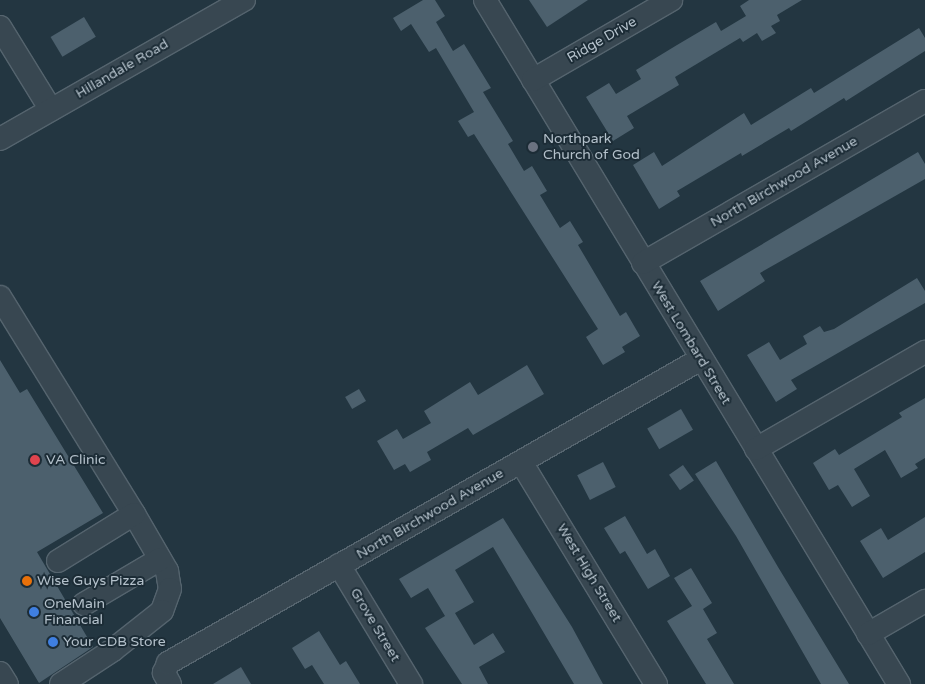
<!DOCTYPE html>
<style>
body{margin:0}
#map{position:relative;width:925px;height:684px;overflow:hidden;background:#233641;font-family:"Varela Round",sans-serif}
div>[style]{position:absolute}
.building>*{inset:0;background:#4c606d;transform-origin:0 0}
.roads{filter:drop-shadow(1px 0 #55646e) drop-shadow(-1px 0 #55646e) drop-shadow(0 1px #55646e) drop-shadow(0 -1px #55646e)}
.minor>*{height:22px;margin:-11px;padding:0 11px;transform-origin:11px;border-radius:11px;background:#384751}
.dots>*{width:14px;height:14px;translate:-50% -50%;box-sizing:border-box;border:2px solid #1c2c36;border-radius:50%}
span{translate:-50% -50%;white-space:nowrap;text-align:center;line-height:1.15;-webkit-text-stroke:4px #1c2c36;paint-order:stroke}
.street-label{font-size:14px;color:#b4c1cb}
.poi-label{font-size:14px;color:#b4c1cb}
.left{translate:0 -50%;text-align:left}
</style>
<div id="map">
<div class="building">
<i style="clip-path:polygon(423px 0,435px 0,445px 16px,436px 22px,453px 51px,464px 44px,491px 88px,483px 92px,513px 141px,508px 144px,524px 171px,532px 166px,547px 191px,540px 195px,560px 228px,570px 221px,583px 242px,578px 245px,620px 316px,626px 312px,640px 336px,622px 347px,625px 352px,603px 365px,586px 337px,598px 329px,474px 134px,468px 137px,458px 121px,474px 112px,436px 48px,429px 52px,411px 24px,401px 31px,393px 18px)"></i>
<i style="clip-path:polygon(529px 0,588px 0,547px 27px)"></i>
<i style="clip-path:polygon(749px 0,802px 0,777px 15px,780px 21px,771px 26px,776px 33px,762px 41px,757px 33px,743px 42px,740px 38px,675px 77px,679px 85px,627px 116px,634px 128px,613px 141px,586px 97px,609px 83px,616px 94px,641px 79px,636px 70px,677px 45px,716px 22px,721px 31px,746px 16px,740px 6px)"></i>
<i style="left:84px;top:17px;width:23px;height:39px;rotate:59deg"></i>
<i style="clip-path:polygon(919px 28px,925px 38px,925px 51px,846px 101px,844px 98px,791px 131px,789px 128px,742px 156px,741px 153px,677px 191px,680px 196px,659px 209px,633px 165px,654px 152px,662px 166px,744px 113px,751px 125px,811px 88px,814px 93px)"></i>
<i style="clip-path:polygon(918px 152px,925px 164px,925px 179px,760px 273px,765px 281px,718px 311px,700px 281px)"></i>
<i style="clip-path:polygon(917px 278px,925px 291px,925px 303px,791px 380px,797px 389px,776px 402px,747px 355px,769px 342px,780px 360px,807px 344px,803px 336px,820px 326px,824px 332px,834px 329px)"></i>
<i style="clip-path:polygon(0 360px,20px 393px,27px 389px,103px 513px,37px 552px,93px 647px,39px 683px,0 618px)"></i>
<i style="clip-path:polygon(527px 365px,544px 394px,473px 435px,468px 428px,427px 452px,431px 460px,410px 472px,405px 464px,394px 470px,377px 441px,397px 429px,403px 439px,431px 423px,424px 411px,470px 382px,478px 395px)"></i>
<i style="left:359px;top:389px;width:14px;height:16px;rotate:60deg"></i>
<i style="clip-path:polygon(925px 398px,925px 458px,915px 464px,918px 468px,901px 478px,885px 450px,854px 469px,870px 496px,852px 507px,838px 485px,829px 490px,813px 463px,835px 449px,839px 455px,902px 417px,899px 413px)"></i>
<i style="left:681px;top:409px;width:24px;height:39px;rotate:60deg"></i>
<i style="clip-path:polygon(716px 461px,778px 567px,849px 684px,821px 684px,736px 536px,695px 474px)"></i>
<i style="left:603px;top:462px;width:28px;height:29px;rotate:63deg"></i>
<i style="left:683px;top:465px;width:19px;height:17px;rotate:55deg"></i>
<i style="clip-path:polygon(625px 516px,647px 554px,655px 549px,670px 576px,648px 589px,625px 551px,620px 554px,604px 528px)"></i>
<i style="clip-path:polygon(925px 517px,925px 552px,883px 578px,860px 541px,881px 528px,888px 540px)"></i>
<i style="clip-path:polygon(503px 518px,572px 627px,603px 684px,574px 684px,493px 547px,455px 570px,474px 602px,455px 613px,474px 645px,493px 633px,505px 652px,479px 667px,488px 684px,462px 684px,425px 628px,445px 616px,428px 588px,411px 598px,399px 579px)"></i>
<i style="clip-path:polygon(691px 568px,712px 603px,703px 609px,717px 633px,707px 639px,734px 684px,706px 684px,667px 621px,692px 606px,674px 578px)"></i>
<i style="clip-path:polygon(319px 631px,340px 665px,346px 661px,360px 684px,324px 684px,312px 665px,305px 669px,292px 648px)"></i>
<i style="clip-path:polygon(241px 667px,251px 684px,213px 684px)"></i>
</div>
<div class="roads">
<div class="minor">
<i style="left:485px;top:0;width:800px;rotate:58.82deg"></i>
<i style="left:0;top:27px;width:97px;rotate:58.4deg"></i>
<i style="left:533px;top:80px;width:160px;rotate:-30.1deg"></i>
<i style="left:0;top:139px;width:281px;rotate:-29.7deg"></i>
<i style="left:643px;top:263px;width:325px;rotate:-29.9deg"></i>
<i style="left:0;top:297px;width:255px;rotate:58.3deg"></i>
<i style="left:134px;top:514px;width:66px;rotate:59.9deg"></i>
<i style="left:167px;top:571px;width:18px;rotate:81deg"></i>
<i style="left:170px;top:589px;width:23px;rotate:110deg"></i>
<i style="left:162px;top:611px;width:63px;rotate:141.5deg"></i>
<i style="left:113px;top:650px;width:62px;rotate:146.8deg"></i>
<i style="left:756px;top:449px;width:195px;rotate:-29.9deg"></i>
<i style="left:521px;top:462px;width:260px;rotate:58.7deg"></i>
<i style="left:58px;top:561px;width:89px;rotate:-31.7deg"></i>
<i style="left:339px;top:565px;width:139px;rotate:58.8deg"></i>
<i style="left:84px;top:604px;width:88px;rotate:-30.6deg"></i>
<i style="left:868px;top:634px;width:66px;rotate:-30.1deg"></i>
<i style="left:0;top:673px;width:13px;rotate:58deg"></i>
<i style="left:170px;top:684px;width:13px;rotate:-119deg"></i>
<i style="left:164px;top:673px;width:11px;rotate:-68deg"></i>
<i style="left:168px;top:663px;width:614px;rotate:-29.7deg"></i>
</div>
</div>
<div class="dots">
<i style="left:533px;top:147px;background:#6b7280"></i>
<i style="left:35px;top:460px;background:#e0444e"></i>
<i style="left:27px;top:581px;background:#e8710a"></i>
<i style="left:34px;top:612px;background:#3f7fe0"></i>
<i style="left:53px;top:642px;background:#3f7fe0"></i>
</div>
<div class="street-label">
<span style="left:602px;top:40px;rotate:-30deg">Ridge Drive</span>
<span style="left:122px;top:69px;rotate:-30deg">Hillandale Road</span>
<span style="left:784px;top:182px;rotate:-30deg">North Birchwood Avenue</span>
<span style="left:691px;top:343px;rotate:59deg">West Lombard Street</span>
<span style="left:430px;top:514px;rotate:-30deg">North Birchwood Avenue</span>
<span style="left:589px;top:573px;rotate:59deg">West High Street</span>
<span style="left:375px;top:625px;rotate:59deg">Grove Street</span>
</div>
<div class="poi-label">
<span class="left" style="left:543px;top:147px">Northpark<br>Church of God</span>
<span class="left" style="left:46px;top:460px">VA Clinic</span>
<span class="left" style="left:37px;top:581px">Wise Guys Pizza</span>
<span class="left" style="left:44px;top:612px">OneMain<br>Financial</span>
<span class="left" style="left:63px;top:642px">Your CDB Store</span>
</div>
</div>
